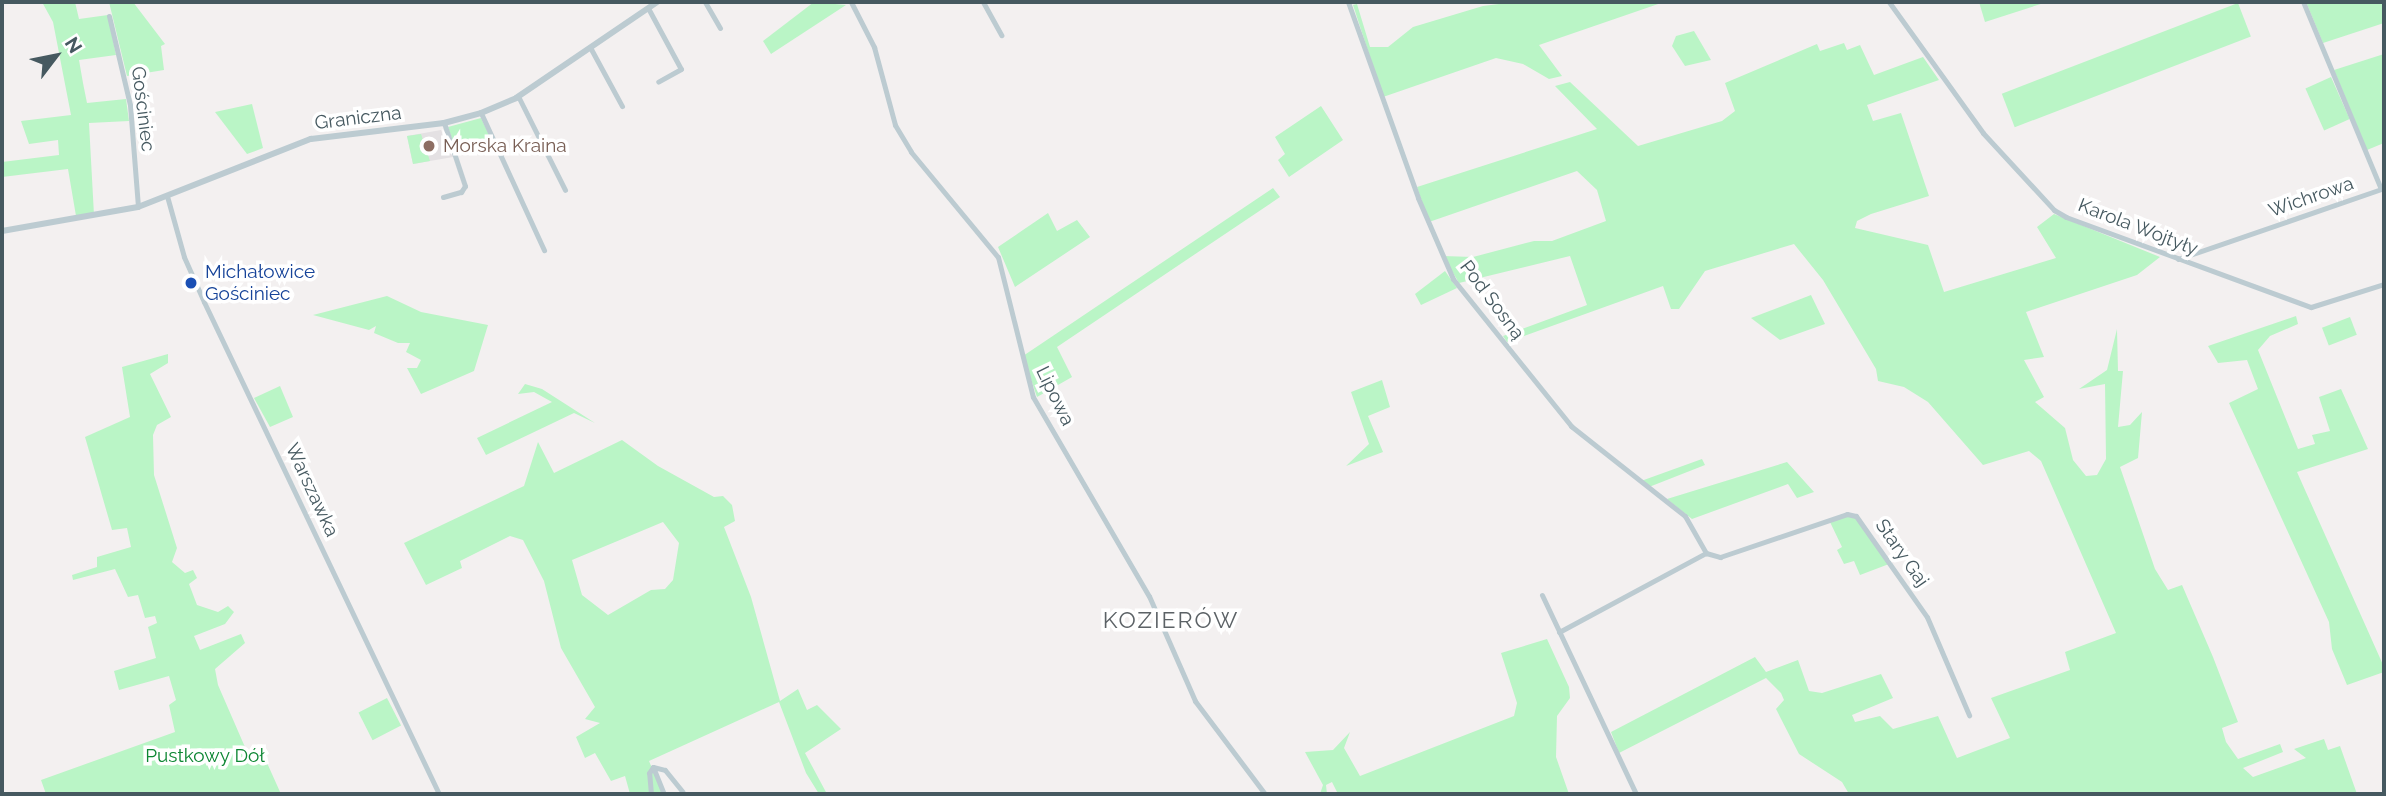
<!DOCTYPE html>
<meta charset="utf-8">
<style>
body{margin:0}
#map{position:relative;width:2386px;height:796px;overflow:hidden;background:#f3f0f0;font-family:Raleway,sans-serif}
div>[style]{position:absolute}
.education>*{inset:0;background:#e4e1e3}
.green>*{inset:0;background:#baf5c6;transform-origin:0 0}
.minor>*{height:5px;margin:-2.5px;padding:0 2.5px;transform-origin:2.5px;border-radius:2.5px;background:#bccbd1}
.tertiary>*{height:6px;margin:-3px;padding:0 3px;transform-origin:3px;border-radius:3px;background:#bccbd1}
.dots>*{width:19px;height:19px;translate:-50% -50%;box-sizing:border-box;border:4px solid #fff;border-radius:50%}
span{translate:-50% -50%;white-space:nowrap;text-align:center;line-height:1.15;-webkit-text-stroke:7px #fff;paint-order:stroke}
.street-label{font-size:19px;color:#465960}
.education-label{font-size:19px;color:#785e54}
.left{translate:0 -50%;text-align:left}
.transit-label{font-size:19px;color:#164399}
.park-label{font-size:19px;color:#0c8632}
.quarter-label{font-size:23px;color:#5c6266;letter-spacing:2px}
.frame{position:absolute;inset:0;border:4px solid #465960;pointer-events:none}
.north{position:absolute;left:21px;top:21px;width:70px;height:70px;-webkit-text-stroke:5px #fff;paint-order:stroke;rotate:58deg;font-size:19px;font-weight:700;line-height:28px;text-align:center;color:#465960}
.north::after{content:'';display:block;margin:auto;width:24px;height:32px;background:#465960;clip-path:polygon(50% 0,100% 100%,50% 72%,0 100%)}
</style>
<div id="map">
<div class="education">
<i style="clip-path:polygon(441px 130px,453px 157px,413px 164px,407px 136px)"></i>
</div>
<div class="green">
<i style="clip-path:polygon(42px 2px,75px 2px,79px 19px,108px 15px,116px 55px,79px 60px,83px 83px,87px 103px,126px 99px,129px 121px,89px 123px,94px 215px,76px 216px,68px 169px,2px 177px,2px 162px,59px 155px,58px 140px,29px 144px,21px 121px,71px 115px,53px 22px)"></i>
<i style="clip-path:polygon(109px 2px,133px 2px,165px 44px,161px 46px,164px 70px,127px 76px)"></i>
<i style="clip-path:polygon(814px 2px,846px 5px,771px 54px,763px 41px)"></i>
<i style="clip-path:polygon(1515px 2px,1664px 2px,1539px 45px,1562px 76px,1549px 79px,1523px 64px,1496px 58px,1383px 97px,1353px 5px,1357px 4px,1370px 47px,1388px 47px,1413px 27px,1483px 6px)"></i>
<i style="clip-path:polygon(1979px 2px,2047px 2px,1985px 22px)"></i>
<i style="clip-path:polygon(2306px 2px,2384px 2px,2384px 23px,2323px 43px)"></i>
<i style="left:2238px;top:3px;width:36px;height:253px;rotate:69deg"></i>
<i style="clip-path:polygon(1694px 31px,1711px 60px,1685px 66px,1672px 46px,1676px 36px)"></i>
<i style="clip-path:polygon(1844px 43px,1847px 50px,1860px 45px,1874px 75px,1923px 57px,1939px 80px,1867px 105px,1873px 121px,1901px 113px,1929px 196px,1871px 214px,1857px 221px,1855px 228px,1928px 245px,1944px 292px,2056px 258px,2037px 227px,2054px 214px,2160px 257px,2137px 275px,2026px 312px,2044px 357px,2024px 360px,2044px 397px,2035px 402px,2065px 428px,2073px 460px,2086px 476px,2097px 475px,2106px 459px,2105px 384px,2079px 389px,2107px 370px,2117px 329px,2118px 371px,2123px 371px,2118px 427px,2130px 425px,2142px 412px,2138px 458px,2120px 467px,2155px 569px,2168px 590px,2182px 585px,2213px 657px,2238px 722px,2222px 728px,2226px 742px,2238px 759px,2280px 744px,2283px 752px,2243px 768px,2253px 777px,2306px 758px,2294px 749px,2324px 739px,2328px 750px,2340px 746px,2357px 794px,1849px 794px,1842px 782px,1799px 754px,1776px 709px,1784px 700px,1781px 693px,1766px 678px,1619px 753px,1611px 732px,1755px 657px,1766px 672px,1798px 660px,1809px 691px,1822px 693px,1881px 674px,1893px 698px,1852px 715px,1855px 722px,1880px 716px,1893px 729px,1938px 716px,1957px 758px,2010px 738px,1991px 698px,2070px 670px,2065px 652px,2116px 633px,2041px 461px,2029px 451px,1983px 465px,1928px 402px,1904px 387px,1878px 381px,1876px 369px,1823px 280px,1794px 244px,1705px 271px,1679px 309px,1671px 309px,1663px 286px,1507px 342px,1503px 336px,1587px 305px,1570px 256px,1459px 283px,1443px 256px,1473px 257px,1534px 241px,1552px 241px,1606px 221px,1597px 190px,1577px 171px,1429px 222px,1417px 187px,1597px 129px,1555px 86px,1570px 82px,1638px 146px,1722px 121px,1735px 111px,1725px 83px,1817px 44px,1820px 51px)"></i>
<i style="clip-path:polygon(2384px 54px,2384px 143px,2367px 150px,2334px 70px)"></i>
<i style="left:2331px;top:77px;width:46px;height:28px;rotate:66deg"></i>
<i style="clip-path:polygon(252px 104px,263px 148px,247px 154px,215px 112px)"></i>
<i style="clip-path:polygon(1321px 106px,1343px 140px,1289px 177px,1278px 160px,1285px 154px,1275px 137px)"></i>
<i style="clip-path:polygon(481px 118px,493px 143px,457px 153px,448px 127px)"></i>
<i style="clip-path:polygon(421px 134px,430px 161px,413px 164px,407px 136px)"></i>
<i style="clip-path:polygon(1273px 188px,1280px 197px,1057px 347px,1072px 377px,1037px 397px,1023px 356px)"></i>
<i style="clip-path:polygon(1048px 213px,1057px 231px,1077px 220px,1090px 237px,1015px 287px,998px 247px)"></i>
<i style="clip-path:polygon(1445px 271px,1457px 288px,1421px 305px,1415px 294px)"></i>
<i style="clip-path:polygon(1811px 295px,1825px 324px,1780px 340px,1751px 318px)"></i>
<i style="clip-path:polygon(387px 296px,421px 312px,488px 325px,474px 371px,421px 394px,407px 368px,417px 368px,421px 360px,406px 352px,410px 343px,398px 343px,374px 333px,376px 326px,369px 330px,313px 315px)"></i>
<i style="clip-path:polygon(2296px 316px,2298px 324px,2270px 336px,2258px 350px,2298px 449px,2315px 444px,2312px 435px,2330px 431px,2319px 397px,2341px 389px,2368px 449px,2297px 472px,2384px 667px,2384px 672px,2347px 685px,2332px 649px,2329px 622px,2229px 403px,2258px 389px,2247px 360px,2218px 363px,2208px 346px)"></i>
<i style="left:2350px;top:317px;width:19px;height:30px;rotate:69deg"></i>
<i style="clip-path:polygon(168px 354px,168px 363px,150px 374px,171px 417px,157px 425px,153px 435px,154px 475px,177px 548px,172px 562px,185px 573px,193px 570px,197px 578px,189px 584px,197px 605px,218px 612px,228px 606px,234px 612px,225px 624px,194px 636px,200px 650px,241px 634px,245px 643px,215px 669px,218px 685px,248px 754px,252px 760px,263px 754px,281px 794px,46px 794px,41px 780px,175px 732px,169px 705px,176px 700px,169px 676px,119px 690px,114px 671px,156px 658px,148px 627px,157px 623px,155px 616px,145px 618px,138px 595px,128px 597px,115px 569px,73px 580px,72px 575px,97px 567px,97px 557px,131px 547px,127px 528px,112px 530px,85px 437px,130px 417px,122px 367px)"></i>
<i style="clip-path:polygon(1382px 380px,1390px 407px,1368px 416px,1383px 452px,1346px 466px,1369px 444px,1351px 392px)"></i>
<i style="clip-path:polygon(525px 384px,542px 389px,595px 423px,574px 413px,486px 455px,477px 438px,552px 402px,534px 392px,518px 394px)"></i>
<i style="clip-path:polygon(280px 386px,293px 417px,270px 427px,254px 398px)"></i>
<i style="clip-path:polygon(evenodd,622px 440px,658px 466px,714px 497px,723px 496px,732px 505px,735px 521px,724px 527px,751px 597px,780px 701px,798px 689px,807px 710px,817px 705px,841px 729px,805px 753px,827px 794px,819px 794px,806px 773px,779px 702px,649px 761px,663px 794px,630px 794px,625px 776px,611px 781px,595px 753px,585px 758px,576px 737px,600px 723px,585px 719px,595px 707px,561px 648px,544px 581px,523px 540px,510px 536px,460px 561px,462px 568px,426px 585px,404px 543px,524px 486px,538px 442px,554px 473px,622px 440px,663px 522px,679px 543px,673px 580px,665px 589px,651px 590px,608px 615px,582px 595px,572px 560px,663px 522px)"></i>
<i style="clip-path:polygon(1702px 459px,1705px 465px,1649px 487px,1641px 481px)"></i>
<i style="clip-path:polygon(1787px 462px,1814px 492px,1797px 498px,1788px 484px,1692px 519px,1667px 499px)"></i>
<i style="clip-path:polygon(1848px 516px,1856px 518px,1889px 564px,1860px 575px,1854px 561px,1844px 564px,1837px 550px,1842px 547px,1830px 522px)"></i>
<i style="clip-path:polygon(1547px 639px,1569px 687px,1570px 698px,1557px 716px,1556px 757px,1569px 794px,1338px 794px,1332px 782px,1326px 785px,1327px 794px,1320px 794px,1323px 785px,1305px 752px,1333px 750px,1350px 732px,1344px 748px,1360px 776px,1514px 716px,1517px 703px,1501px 653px)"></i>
<i style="left:387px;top:698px;width:31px;height:32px;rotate:63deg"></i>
</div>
<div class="minor">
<i style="left:705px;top:2px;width:30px;rotate:60deg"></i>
<i style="left:851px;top:2px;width:51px;rotate:62.9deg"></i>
<i style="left:874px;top:47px;width:81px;rotate:74.9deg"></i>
<i style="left:895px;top:125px;width:31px;rotate:59deg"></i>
<i style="left:911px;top:152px;width:136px;rotate:50.4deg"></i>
<i style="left:998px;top:257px;width:144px;rotate:76deg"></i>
<i style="left:1033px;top:397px;width:230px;rotate:59.8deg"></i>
<i style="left:1149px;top:596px;width:115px;rotate:66.3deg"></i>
<i style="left:1195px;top:701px;width:116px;rotate:53deg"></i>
<i style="left:983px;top:2px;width:38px;rotate:61deg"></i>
<i style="left:1348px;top:2px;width:208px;rotate:70.3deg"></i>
<i style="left:1418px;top:198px;width:88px;rotate:66.6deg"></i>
<i style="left:1453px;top:279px;width:189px;rotate:51.2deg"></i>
<i style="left:1571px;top:426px;width:145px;rotate:38.3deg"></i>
<i style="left:1685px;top:516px;width:43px;rotate:60.4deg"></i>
<i style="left:1889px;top:2px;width:161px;rotate:54.3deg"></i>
<i style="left:1983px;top:133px;width:105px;rotate:47.3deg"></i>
<i style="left:2054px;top:210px;width:14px;rotate:30deg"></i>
<i style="left:2066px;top:217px;width:261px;rotate:20.2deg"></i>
<i style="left:2311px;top:307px;width:77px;rotate:-17.5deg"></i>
<i style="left:648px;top:8px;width:69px;rotate:61.6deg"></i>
<i style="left:681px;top:69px;width:26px;rotate:151deg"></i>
<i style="left:109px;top:16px;width:91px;rotate:76.7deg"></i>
<i style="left:130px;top:105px;width:102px;rotate:85.5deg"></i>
<i style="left:591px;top:49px;width:65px;rotate:61.5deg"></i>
<i style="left:518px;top:96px;width:105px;rotate:63.4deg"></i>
<i style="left:481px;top:113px;width:151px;rotate:65.3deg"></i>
<i style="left:167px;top:196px;width:63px;rotate:74.4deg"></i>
<i style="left:184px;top:257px;width:49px;rotate:66deg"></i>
<i style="left:204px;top:302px;width:545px;rotate:64.47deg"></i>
<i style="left:443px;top:197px;width:19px;rotate:-16deg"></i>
<i style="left:461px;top:192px;width:7px;rotate:-56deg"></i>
<i style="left:465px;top:186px;width:66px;rotate:-108.4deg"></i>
<i style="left:2178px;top:259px;width:215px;rotate:-19deg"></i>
<i style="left:2381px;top:189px;width:203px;rotate:-112.6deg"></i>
<i style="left:1706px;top:553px;width:15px;rotate:16deg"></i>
<i style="left:1720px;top:557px;width:134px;rotate:-18.7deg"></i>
<i style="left:1847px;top:514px;width:9px;rotate:13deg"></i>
<i style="left:1856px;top:516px;width:123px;rotate:54.9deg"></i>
<i style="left:1927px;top:617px;width:107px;rotate:66.8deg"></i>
<i style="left:1542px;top:595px;width:220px;rotate:64.7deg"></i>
<i style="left:1559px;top:632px;width:167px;rotate:-28.3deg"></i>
<i style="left:653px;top:767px;width:12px;rotate:14deg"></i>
<i style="left:665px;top:770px;width:28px;rotate:51deg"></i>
<i style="left:651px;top:794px;width:21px;rotate:-95deg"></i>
<i style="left:649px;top:773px;width:7px;rotate:-56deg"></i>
<i style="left:653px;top:767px;width:29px;rotate:68deg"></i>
</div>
<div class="tertiary">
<i style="left:2px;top:231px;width:138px;rotate:-10deg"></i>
<i style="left:138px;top:207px;width:186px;rotate:-21.5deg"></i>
<i style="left:311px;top:139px;width:134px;rotate:-6.9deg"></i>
<i style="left:444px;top:123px;width:38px;rotate:-15deg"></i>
<i style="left:481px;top:113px;width:38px;rotate:-23deg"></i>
<i style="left:516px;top:98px;width:171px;rotate:-34.2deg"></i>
</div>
<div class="dots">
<i style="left:429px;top:146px;background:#8d6e63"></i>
<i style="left:191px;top:283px;background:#1a4fb4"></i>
</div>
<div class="street-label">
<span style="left:143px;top:109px;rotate:83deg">Gościniec</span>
<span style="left:358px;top:118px;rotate:-7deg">Graniczna</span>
<span style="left:2311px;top:197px;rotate:-19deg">Wichrowa</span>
<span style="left:2138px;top:227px;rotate:21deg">Karola Wojtyły</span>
<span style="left:1492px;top:300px;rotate:53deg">Pod Sosną</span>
<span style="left:1055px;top:396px;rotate:64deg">Lipowa</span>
<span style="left:312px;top:490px;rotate:65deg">Warszawka</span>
<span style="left:1902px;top:553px;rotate:55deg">Stary Gaj</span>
</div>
<div class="education-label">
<span class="left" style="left:443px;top:146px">Morska Kraina</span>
</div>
<div class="transit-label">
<span class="left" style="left:205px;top:283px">Michałowice<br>Gościniec</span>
</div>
<div class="park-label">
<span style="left:205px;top:756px">Pustkowy Dół</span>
</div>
<div class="quarter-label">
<span style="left:1171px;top:620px">KOZIERÓW</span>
</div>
<div class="frame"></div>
<div class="north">N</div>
</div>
